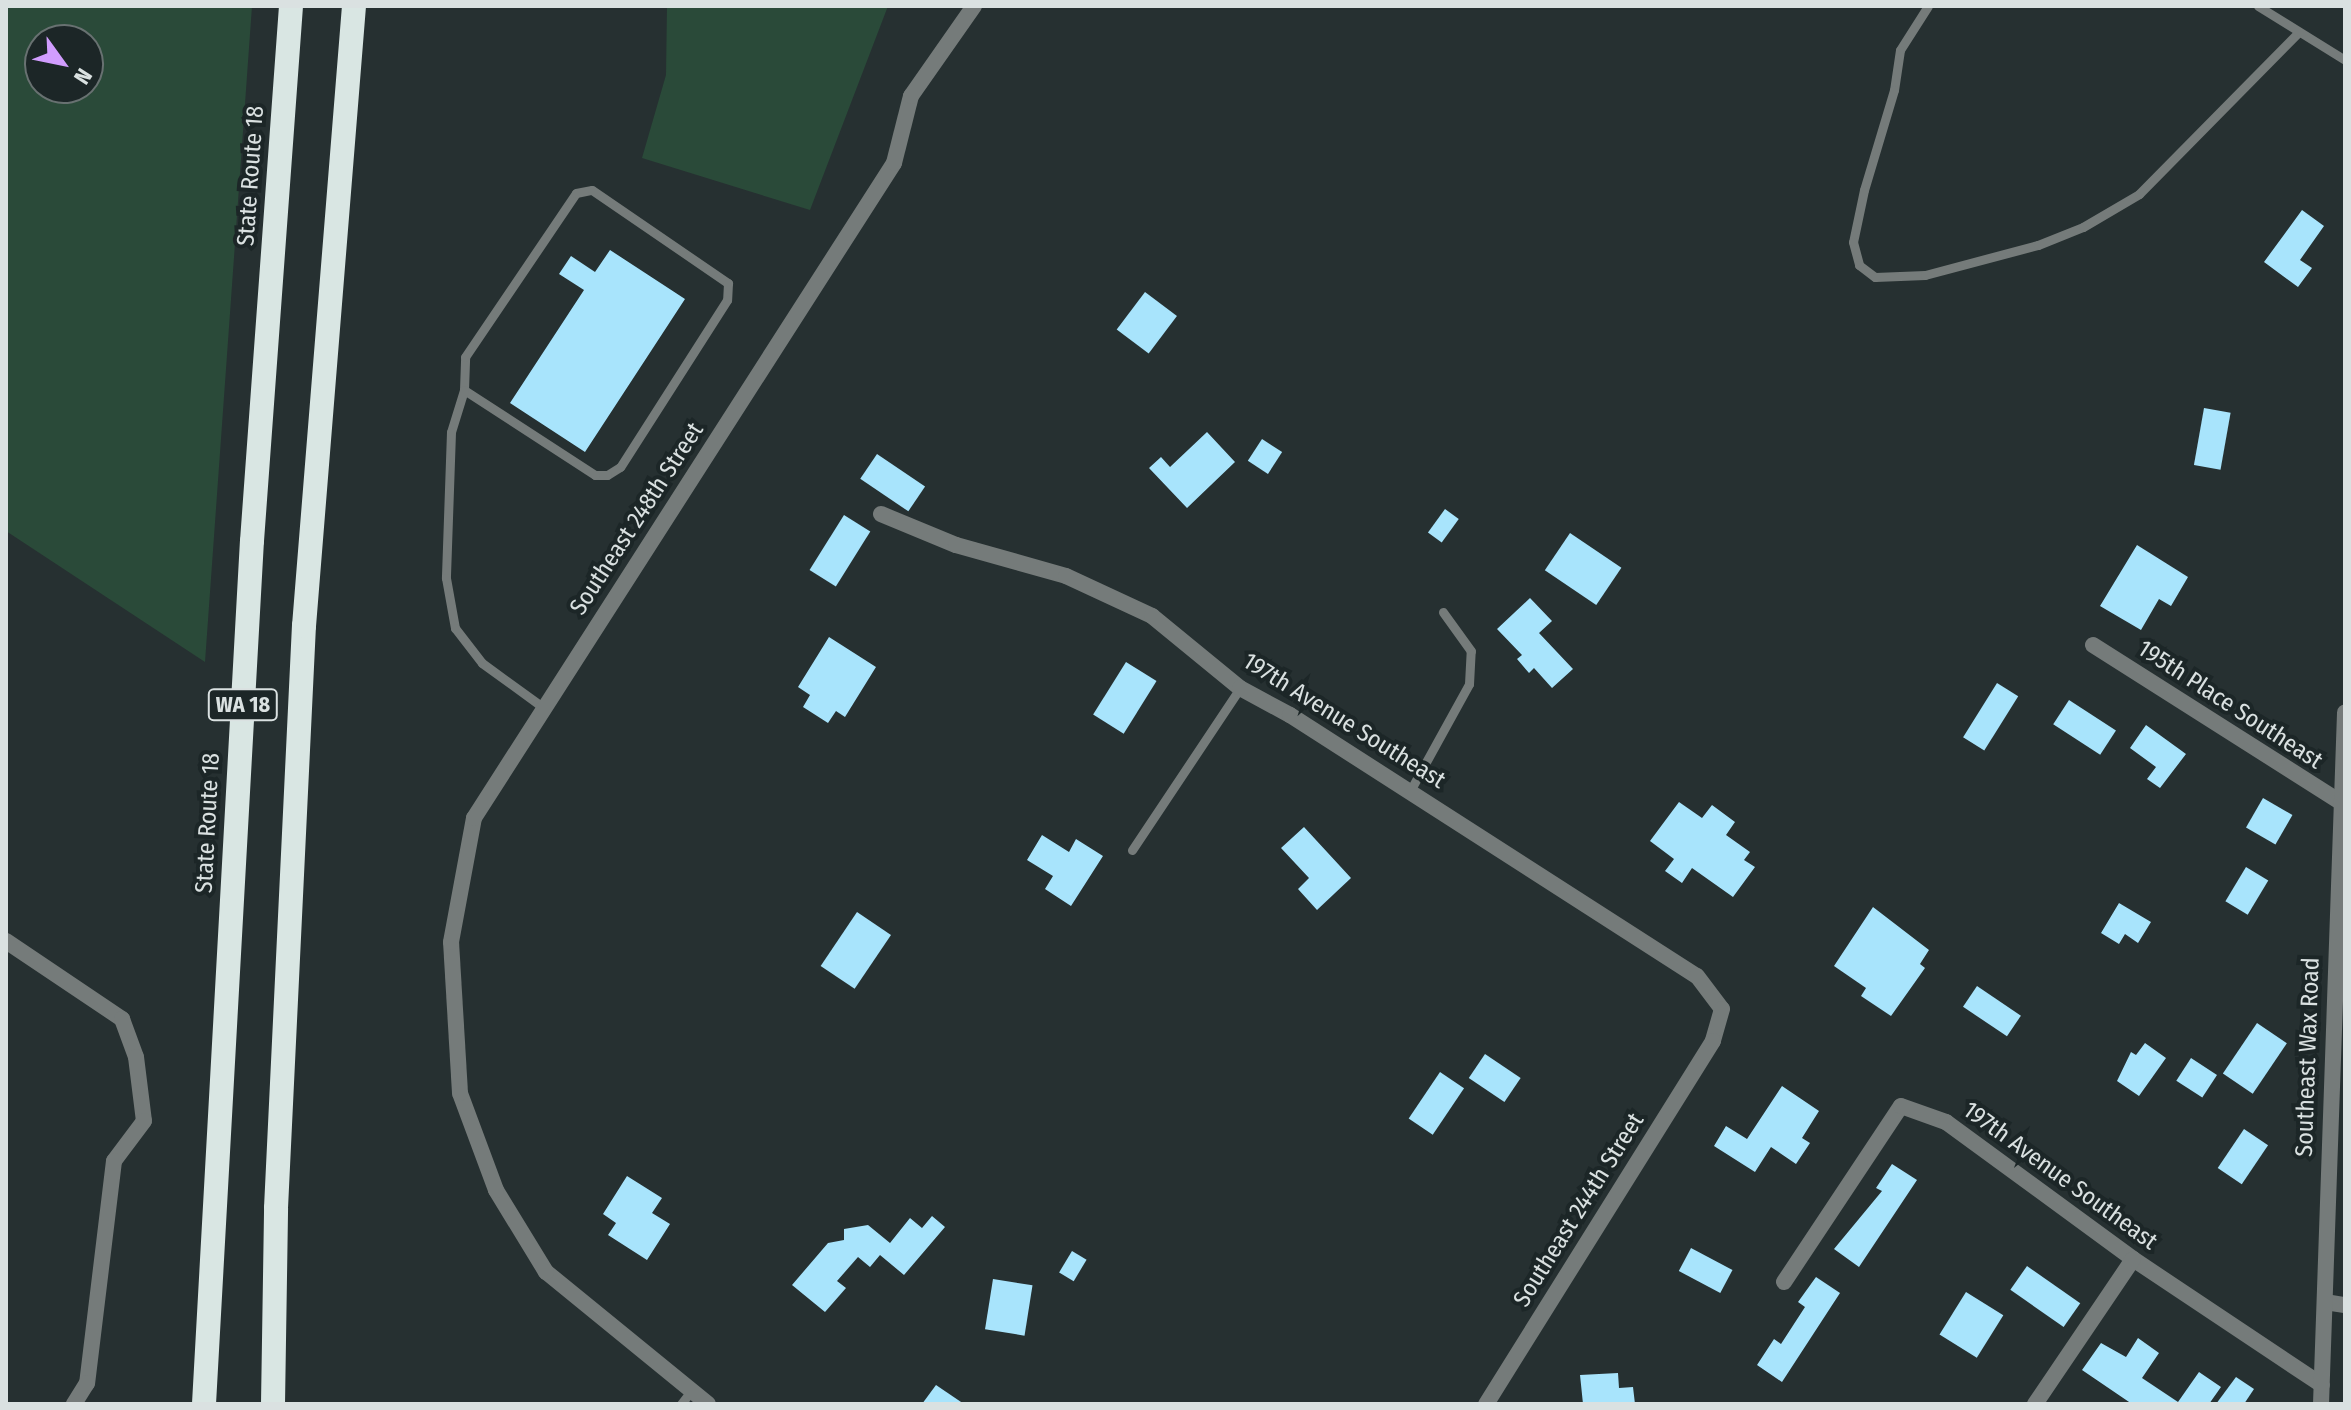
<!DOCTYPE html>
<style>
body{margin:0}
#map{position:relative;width:2351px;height:1410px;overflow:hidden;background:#263031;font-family:"Fira Sans Condensed",sans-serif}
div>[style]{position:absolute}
.green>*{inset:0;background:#2a4a39}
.building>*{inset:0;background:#a8e4fc;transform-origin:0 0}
.service>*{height:9px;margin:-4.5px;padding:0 4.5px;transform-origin:4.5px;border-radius:4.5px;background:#757b7a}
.minor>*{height:16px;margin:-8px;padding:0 8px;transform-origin:8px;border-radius:8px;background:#757b7a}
.tertiary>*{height:16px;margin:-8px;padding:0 8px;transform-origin:8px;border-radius:8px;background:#757b7a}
.motorway>*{height:24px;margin:-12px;padding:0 12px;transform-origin:12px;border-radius:12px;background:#d9e6e3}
span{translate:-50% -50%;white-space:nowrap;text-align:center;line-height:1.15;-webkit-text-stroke:8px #1c2627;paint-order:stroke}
.shield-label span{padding:2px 6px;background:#1c2627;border:2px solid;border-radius:6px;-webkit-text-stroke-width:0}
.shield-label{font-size:22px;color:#dae1e1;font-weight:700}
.street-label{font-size:24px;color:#dae1e1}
.frame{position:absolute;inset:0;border:8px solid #dae1e1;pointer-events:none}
.north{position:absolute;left:24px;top:24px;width:80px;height:80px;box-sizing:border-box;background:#1c2627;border:2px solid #687171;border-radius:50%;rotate:123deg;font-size:22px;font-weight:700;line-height:32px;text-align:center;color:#dae1e1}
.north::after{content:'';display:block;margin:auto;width:28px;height:36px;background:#d19dfe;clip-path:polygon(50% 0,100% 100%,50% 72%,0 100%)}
</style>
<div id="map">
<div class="green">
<i style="clip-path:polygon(evenodd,6px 6px,252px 6px,205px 662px,6px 531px,6px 6px,40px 40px,88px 40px,88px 88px,40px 88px,40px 40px)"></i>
<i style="clip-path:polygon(667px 6px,888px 6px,810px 210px,642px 158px,666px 75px)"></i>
</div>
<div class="building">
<i style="clip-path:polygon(2302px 210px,2324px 226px,2300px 260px,2312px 268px,2298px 287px,2264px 262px)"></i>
<i style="clip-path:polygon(610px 250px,685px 299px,585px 452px,510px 403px,584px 290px,559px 274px,571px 256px,595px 272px)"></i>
<i style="left:1145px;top:292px;width:40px;height:47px;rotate:37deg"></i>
<i style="left:2204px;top:408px;width:27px;height:58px;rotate:10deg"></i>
<i style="clip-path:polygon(1207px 432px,1235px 462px,1187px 508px,1149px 468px,1161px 457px,1170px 467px)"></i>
<i style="left:1262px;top:439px;width:24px;height:26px;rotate:33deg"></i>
<i style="left:877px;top:454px;width:58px;height:30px;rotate:34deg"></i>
<i style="left:1445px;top:509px;width:17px;height:29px;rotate:36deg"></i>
<i style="left:844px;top:515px;width:31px;height:65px;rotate:32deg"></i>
<i style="left:1570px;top:533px;width:62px;height:45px;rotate:34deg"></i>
<i style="clip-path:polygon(2137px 545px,2188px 577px,2171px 606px,2159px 599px,2141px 630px,2100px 606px)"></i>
<i style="clip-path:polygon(1530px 598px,1552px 621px,1539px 633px,1573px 669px,1552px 688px,1534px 668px,1529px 673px,1517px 659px,1522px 655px,1497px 629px)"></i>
<i style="clip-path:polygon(829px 637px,876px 667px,845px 717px,836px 711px,828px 723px,803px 707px,810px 695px,798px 687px)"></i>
<i style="left:1126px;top:662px;width:36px;height:62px;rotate:32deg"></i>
<i style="left:1997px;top:683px;width:25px;height:64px;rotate:32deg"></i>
<i style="left:2069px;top:700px;width:56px;height:29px;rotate:33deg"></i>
<i style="clip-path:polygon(2146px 725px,2186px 754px,2160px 788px,2147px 779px,2156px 767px,2130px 748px)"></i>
<i style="left:2263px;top:798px;width:34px;height:34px;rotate:30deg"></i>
<i style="clip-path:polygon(1679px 802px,1702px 818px,1712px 805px,1735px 822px,1726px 835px,1750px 852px,1744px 860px,1755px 867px,1733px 897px,1692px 868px,1682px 883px,1665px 871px,1674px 859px,1650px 841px)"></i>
<i style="clip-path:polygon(1304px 827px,1351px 878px,1317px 910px,1298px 889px,1309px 878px,1281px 848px)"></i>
<i style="clip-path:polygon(1042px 835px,1069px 852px,1076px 839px,1103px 856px,1071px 906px,1045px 889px,1053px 876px,1027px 860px)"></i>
<i style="left:2246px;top:867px;width:26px;height:40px;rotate:31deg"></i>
<i style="clip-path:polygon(2119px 903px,2151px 922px,2138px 943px,2125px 934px,2119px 944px,2101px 933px)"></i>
<i style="clip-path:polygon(1873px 907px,1929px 950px,1920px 964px,1925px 968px,1891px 1016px,1861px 996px,1866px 988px,1834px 966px)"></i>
<i style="left:857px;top:912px;width:41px;height:65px;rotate:34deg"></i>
<i style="left:1977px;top:986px;width:53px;height:25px;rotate:34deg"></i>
<i style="left:2257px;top:1023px;width:36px;height:61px;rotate:34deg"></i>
<i style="clip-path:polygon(2145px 1043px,2166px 1058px,2139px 1096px,2117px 1081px,2131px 1052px,2136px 1055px)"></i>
<i style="left:1485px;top:1054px;width:43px;height:29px;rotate:34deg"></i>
<i style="left:2191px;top:1058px;width:31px;height:27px;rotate:33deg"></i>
<i style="left:1440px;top:1072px;width:29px;height:56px;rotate:34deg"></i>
<i style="clip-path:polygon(1782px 1086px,1819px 1111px,1802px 1138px,1810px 1143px,1796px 1164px,1771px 1147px,1755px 1172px,1714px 1146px,1726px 1126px,1747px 1139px)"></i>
<i style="left:2244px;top:1129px;width:29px;height:47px;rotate:34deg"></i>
<i style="clip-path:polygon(1892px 1164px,1917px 1180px,1859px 1267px,1834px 1249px,1882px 1191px,1876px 1188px)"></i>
<i style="clip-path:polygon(627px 1176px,662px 1198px,652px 1213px,670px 1224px,647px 1260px,608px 1235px,616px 1223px,603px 1214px)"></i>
<i style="clip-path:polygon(932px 1216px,945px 1227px,904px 1275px,880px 1255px,870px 1267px,858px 1257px,837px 1281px,846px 1288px,825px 1312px,792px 1285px,828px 1243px,844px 1240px,844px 1229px,868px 1225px,890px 1243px,910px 1218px,922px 1228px)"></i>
<i style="left:1691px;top:1248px;width:47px;height:26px;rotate:28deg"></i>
<i style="left:1072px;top:1251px;width:17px;height:25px;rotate:31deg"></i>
<i style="left:2027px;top:1266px;width:65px;height:29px;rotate:35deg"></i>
<i style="clip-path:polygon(1816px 1277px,1840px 1293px,1782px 1382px,1757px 1365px,1774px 1339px,1781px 1344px,1805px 1307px,1798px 1302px)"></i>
<i style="left:993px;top:1279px;width:40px;height:51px;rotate:9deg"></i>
<i style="left:1966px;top:1292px;width:44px;height:50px;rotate:32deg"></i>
<i style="clip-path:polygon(2138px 1338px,2159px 1353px,2142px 1378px,2178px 1402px,2199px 1372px,2221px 1387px,2209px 1404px,2132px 1404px,2082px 1370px,2101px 1343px,2126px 1357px)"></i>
<i style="clip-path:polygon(1618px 1373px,1619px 1388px,1633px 1387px,1635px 1404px,1583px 1404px,1580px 1375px)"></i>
<i style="clip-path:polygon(2236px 1377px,2254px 1389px,2244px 1404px,2216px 1404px)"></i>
<i style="clip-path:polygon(936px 1385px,964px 1404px,922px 1404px)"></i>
</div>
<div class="service">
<i style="left:1928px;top:6px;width:52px;rotate:122.5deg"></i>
<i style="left:1900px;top:50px;width:40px;rotate:98.5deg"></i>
<i style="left:1894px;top:90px;width:104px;rotate:106.7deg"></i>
<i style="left:1864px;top:190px;width:53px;rotate:101.9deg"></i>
<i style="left:1853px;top:242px;width:24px;rotate:75deg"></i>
<i style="left:1859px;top:265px;width:20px;rotate:37deg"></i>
<i style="left:1875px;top:277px;width:50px;rotate:-2.3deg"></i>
<i style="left:1925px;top:275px;width:117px;rotate:-14.9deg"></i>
<i style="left:2038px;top:245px;width:48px;rotate:-21.8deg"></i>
<i style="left:2083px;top:227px;width:65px;rotate:-30.5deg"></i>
<i style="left:2139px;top:194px;width:226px;rotate:-45.4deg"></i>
<i style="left:2258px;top:6px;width:102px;rotate:31.8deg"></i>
<i style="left:464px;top:390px;width:33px;rotate:-88deg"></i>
<i style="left:465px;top:357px;width:198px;rotate:-55.9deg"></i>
<i style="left:576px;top:193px;width:16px;rotate:-11deg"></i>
<i style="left:592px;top:190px;width:165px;rotate:34.4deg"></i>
<i style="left:728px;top:283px;width:17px;rotate:93deg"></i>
<i style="left:727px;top:300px;width:198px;rotate:122.6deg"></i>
<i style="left:620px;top:467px;width:15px;rotate:148deg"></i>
<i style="left:607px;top:475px;width:12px;rotate:180deg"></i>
<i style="left:595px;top:475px;width:156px;rotate:-147deg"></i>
<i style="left:464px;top:390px;width:44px;rotate:107.2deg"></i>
<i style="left:451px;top:432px;width:146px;rotate:92deg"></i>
<i style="left:446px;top:578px;width:51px;rotate:79.8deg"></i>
<i style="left:455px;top:628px;width:44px;rotate:52.4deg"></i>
<i style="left:482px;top:663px;width:77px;rotate:36deg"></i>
<i style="left:1410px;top:791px;width:122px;rotate:-61.1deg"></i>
<i style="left:1469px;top:684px;width:33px;rotate:-87deg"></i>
<i style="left:1471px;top:651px;width:48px;rotate:-125.7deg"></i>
<i style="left:1132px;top:850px;width:195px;rotate:-56.3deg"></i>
<i style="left:681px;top:1404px;width:16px;rotate:-52deg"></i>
</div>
<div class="minor">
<i style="left:881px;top:514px;width:81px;rotate:22.5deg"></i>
<i style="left:956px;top:545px;width:114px;rotate:15.7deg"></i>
<i style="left:1066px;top:576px;width:95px;rotate:24.9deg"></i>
<i style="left:1152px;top:616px;width:114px;rotate:39.3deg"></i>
<i style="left:1240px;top:688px;width:57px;rotate:28.4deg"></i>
<i style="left:1290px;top:715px;width:483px;rotate:32.7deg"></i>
<i style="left:1697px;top:976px;width:41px;rotate:52.9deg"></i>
<i style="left:1722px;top:1009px;width:33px;rotate:106deg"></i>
<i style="left:1713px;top:1041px;width:428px;rotate:122deg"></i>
<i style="left:2093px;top:645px;width:299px;rotate:32.4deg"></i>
<i style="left:6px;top:941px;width:140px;rotate:33.9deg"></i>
<i style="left:122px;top:1019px;width:40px;rotate:69.8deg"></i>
<i style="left:136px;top:1057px;width:64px;rotate:82.9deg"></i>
<i style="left:144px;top:1121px;width:50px;rotate:126.9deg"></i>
<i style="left:114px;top:1161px;width:224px;rotate:96.9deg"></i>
<i style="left:87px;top:1383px;width:25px;rotate:122deg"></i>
<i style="left:1784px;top:1282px;width:211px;rotate:-56.4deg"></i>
<i style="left:1901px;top:1106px;width:48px;rotate:19.6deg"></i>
<i style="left:1946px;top:1122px;width:232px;rotate:36.2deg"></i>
<i style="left:2133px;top:1259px;width:227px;rotate:33.7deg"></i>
<i style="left:2325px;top:1302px;width:20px;rotate:9deg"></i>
<i style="left:708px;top:1404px;width:209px;rotate:-140.8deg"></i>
<i style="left:546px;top:1272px;width:96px;rotate:-121.4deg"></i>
<i style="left:496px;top:1190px;width:103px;rotate:-110.4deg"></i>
<i style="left:460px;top:1093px;width:151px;rotate:-93.4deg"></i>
<i style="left:451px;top:942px;width:126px;rotate:-79.5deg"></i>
<i style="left:474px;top:818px;width:778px;rotate:-57.33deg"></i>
<i style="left:894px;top:163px;width:69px;rotate:-75.8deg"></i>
<i style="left:911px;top:96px;width:110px;rotate:-55deg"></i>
<i style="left:2035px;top:1404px;width:175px;rotate:-55.9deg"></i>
</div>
<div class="tertiary">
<i style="left:2321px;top:1404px;width:692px;rotate:-88.01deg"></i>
</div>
<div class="motorway">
<i style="left:204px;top:1404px;width:864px;rotate:-86.82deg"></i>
<i style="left:252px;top:541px;width:536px;rotate:-85.83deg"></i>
<i style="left:273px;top:1404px;width:196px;rotate:-89.1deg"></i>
<i style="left:276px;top:1208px;width:583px;rotate:-87.25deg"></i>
<i style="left:304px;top:626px;width:622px;rotate:-85.39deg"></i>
</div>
<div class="shield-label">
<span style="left:243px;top:705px">WA 18</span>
</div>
<div class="street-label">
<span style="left:251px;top:176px;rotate:-86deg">State Route 18</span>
<span style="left:637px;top:519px;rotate:-57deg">Southeast 248th Street</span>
<span style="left:2230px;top:705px;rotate:33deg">195th Place Southeast</span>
<span style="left:1344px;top:721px;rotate:32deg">197th Avenue Southeast</span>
<span style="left:208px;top:823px;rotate:-87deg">State Route 18</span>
<span style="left:2308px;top:1057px;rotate:-88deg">Southeast Wax Road</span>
<span style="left:2060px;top:1176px;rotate:36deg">197th Avenue Southeast</span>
<span style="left:1579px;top:1210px;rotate:-58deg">Southeast 244th Street</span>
</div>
<div class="frame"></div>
<div class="north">N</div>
</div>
